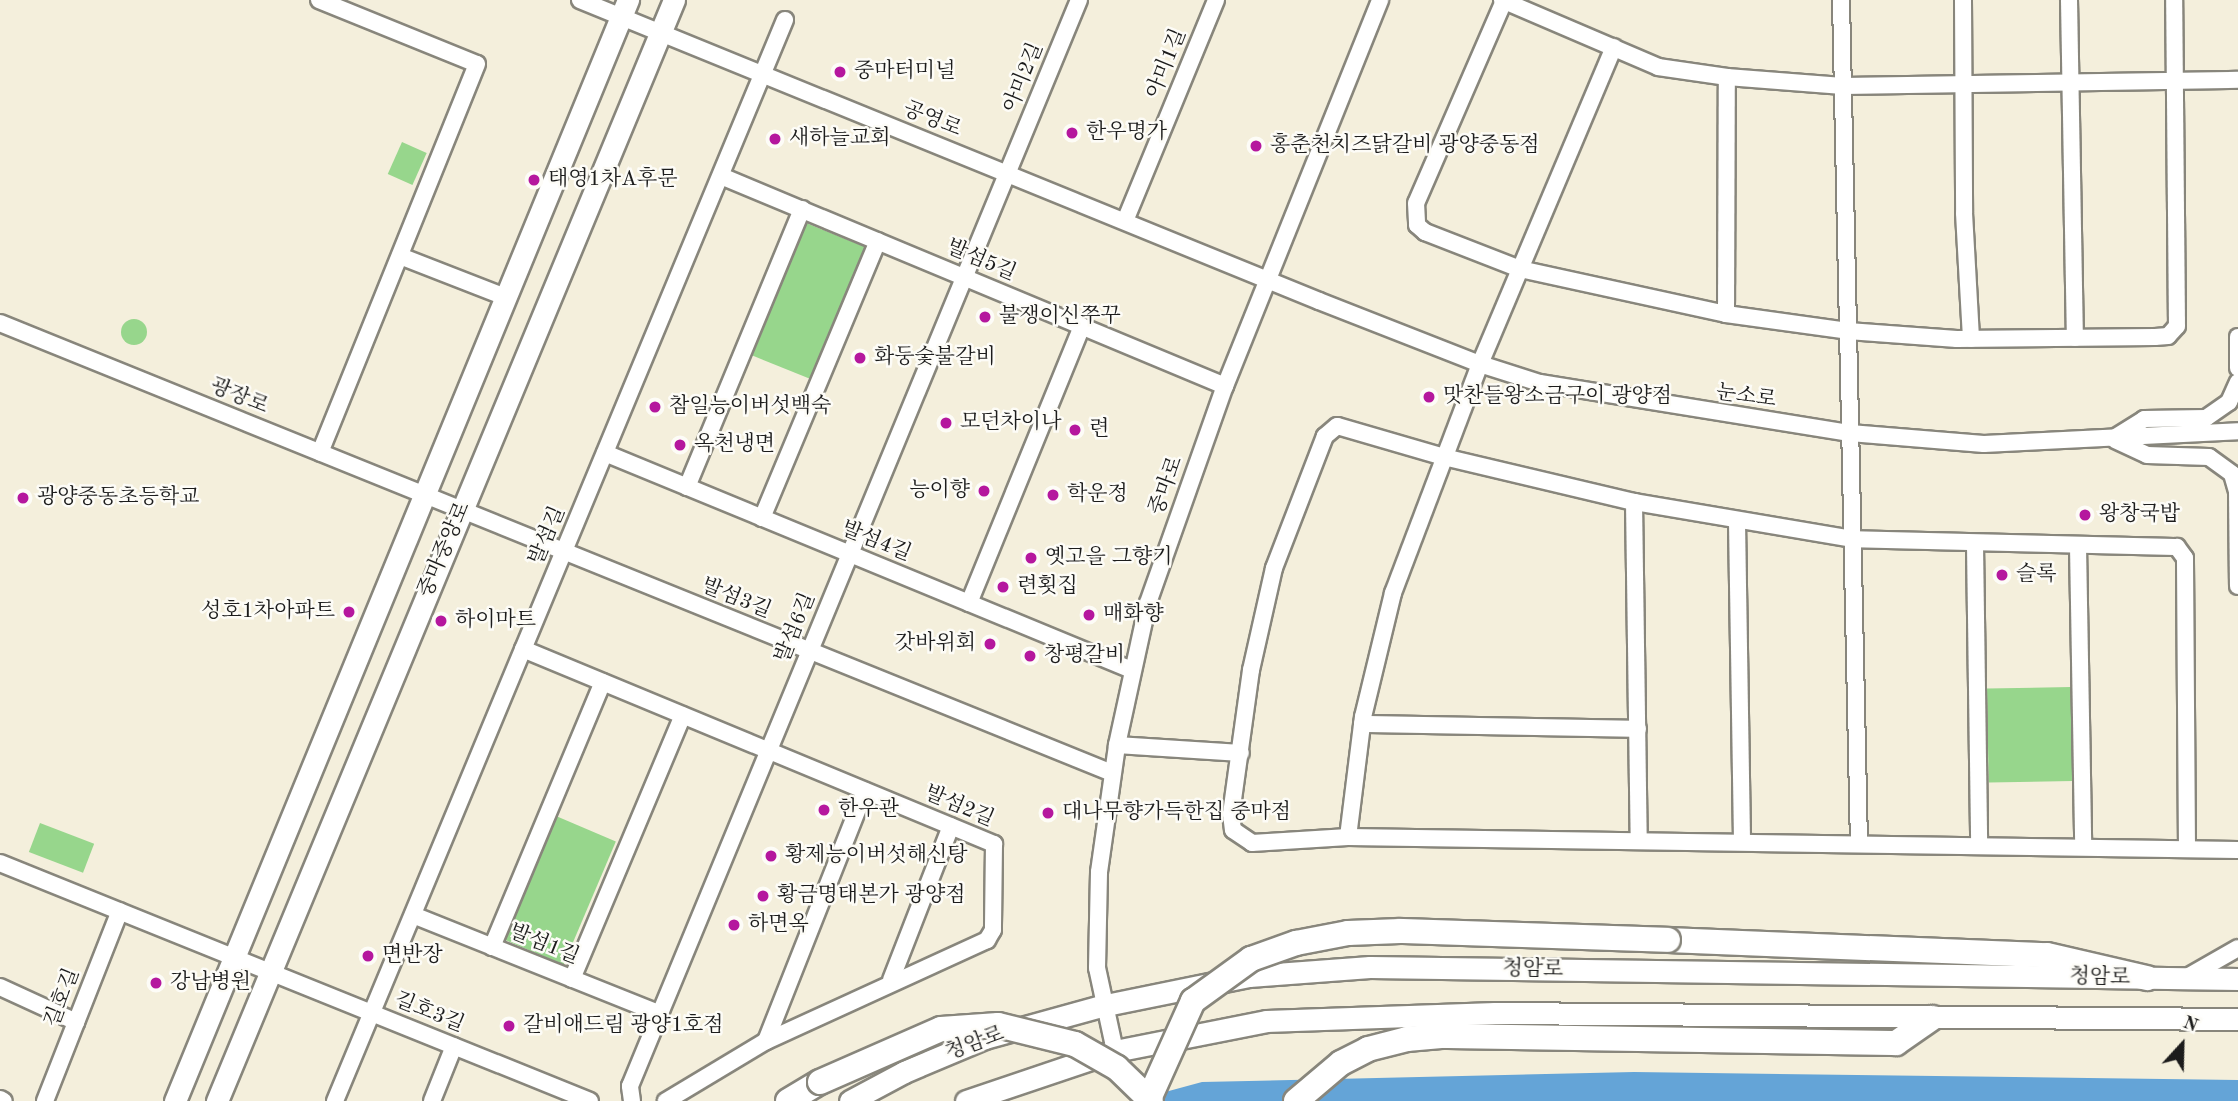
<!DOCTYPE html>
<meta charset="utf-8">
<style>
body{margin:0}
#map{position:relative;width:2238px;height:1101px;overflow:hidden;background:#f4efdc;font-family:"Old Standard TT","Noto Serif KR",serif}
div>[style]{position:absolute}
.green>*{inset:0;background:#97d68c;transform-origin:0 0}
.round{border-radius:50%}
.water>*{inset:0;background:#64a4d7}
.roads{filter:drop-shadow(2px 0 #88867c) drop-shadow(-2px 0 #88867c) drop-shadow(0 2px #88867c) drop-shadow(0 -2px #88867c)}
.minor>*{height:16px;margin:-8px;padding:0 8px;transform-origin:8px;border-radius:8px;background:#fff}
.major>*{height:21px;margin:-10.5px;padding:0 10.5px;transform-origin:10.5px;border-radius:10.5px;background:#fff}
.highway>*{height:24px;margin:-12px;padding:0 12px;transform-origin:12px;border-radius:12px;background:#fff}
.bridges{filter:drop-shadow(2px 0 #88867c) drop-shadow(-2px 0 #88867c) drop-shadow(0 2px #88867c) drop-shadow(0 -2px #88867c)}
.highway-bridge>*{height:24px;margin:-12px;padding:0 12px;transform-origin:12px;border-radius:12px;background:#fff}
.dots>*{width:19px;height:19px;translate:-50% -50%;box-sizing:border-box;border:4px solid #fdfcf7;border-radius:50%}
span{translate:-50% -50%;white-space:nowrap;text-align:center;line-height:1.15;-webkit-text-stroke:5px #fdfcf7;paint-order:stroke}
.street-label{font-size:21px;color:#1c1c1c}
.poi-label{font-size:21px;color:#1c1c1c}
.left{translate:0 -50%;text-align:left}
.right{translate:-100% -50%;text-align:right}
.north{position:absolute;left:2147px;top:1010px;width:70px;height:70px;-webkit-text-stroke:5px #fdfcf7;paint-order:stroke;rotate:22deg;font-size:19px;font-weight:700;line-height:28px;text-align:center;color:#1c1c1c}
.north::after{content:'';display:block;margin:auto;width:24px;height:32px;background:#1c1c1c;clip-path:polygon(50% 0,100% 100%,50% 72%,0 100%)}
</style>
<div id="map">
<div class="green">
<i style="left:402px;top:142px;width:27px;height:35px;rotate:24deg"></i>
<i style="left:806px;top:223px;width:66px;height:143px;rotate:22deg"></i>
<i class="round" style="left:121px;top:319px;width:26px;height:26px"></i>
<i style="left:2071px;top:687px;width:94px;height:84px;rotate:89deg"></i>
<i style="left:556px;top:816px;width:65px;height:134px;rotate:23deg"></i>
<i style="left:40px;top:823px;width:58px;height:31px;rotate:21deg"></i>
</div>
<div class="water">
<i style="clip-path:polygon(1634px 1072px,2238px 1080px,2238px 1101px,1132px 1101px,1202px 1082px)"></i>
</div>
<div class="roads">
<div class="minor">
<i style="left:319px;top:0;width:170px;rotate:22.1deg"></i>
<i style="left:477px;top:64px;width:419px;rotate:112deg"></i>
<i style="left:580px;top:0;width:798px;rotate:22.16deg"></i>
<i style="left:1319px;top:301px;width:173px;rotate:21.4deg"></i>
<i style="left:1480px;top:364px;width:63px;rotate:17.6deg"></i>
<i style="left:1540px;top:383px;width:314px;rotate:9.2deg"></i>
<i style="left:1850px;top:433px;width:134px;rotate:4.7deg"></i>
<i style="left:1984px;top:444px;width:254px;rotate:-2.9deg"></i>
<i style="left:1502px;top:0;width:170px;rotate:23.2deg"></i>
<i style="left:1658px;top:67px;width:70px;rotate:8.2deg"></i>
<i style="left:1727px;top:77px;width:116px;rotate:4.4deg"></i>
<i style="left:1843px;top:86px;width:395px;rotate:-0.9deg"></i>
<i style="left:1841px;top:0;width:843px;rotate:88.78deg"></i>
<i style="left:1963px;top:0;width:213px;rotate:89.7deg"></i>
<i style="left:1964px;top:213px;width:126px;rotate:86.8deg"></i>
<i style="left:2069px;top:0;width:338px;rotate:89deg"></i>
<i style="left:1504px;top:1px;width:220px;rotate:113.5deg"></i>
<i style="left:1416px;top:203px;width:22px;rotate:87deg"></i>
<i style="left:1417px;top:225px;width:11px;rotate:41deg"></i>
<i style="left:1425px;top:232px;width:102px;rotate:21.3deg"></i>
<i style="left:1520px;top:269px;width:211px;rotate:12.3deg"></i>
<i style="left:1726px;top:314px;width:123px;rotate:7.9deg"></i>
<i style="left:1848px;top:331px;width:109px;rotate:4.2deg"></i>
<i style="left:1957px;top:339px;width:198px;rotate:-0.6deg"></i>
<i style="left:2155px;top:337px;width:13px;rotate:-4deg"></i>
<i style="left:2168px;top:336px;width:13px;rotate:-48deg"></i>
<i style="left:2177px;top:326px;width:326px;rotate:-90.5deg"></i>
<i style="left:721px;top:176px;width:546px;rotate:22.62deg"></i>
<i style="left:1125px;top:221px;width:239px;rotate:-67.6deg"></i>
<i style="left:400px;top:256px;width:113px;rotate:21.3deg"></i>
<i style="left:1726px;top:314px;width:237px;rotate:-89.8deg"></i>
<i style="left:0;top:323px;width:1200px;rotate:22.03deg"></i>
<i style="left:2238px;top:337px;width:31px;rotate:90deg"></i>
<i style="left:2114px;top:438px;width:36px;rotate:-32deg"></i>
<i style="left:2144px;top:419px;width:62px;rotate:-0.9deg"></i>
<i style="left:2206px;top:418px;width:28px;rotate:-35deg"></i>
<i style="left:2229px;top:402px;width:22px;rotate:-66deg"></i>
<i style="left:2115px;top:440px;width:35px;rotate:25deg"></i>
<i style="left:2147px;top:455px;width:62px;rotate:1.8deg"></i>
<i style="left:2209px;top:457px;width:29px;rotate:36deg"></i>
<i style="left:2232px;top:474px;width:18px;rotate:74deg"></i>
<i style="left:2237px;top:491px;width:95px;rotate:89.4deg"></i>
<i style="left:605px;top:453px;width:570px;rotate:22.38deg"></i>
<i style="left:687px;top:487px;width:301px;rotate:-67.5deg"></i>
<i style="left:1634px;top:502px;width:339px;rotate:89.2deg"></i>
<i style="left:762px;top:518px;width:300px;rotate:-67.3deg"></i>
<i style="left:1737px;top:521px;width:321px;rotate:89.1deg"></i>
<i style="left:1975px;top:545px;width:299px;rotate:89.2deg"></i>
<i style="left:2078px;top:546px;width:299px;rotate:89deg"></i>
<i style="left:969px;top:603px;width:299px;rotate:-67.8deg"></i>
<i style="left:523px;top:649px;width:510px;rotate:22.49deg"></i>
<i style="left:994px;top:844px;width:86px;rotate:90.7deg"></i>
<i style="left:993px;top:930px;width:12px;rotate:121deg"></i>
<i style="left:987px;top:940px;width:243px;rotate:155.4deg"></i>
<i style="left:766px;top:1041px;width:117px;rotate:149deg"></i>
<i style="left:1362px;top:724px;width:276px;rotate:1deg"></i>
<i style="left:1117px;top:745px;width:124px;rotate:3.7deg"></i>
<i style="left:1348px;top:837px;width:121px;rotate:-82.9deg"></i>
<i style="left:1363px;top:717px;width:128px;rotate:-76.4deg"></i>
<i style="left:1393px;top:593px;width:245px;rotate:-69.2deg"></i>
<i style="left:1480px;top:364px;width:344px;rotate:-67.1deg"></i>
<i style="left:2187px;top:848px;width:290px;rotate:-90.4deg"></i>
<i style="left:2185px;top:558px;width:14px;rotate:-126deg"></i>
<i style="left:2177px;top:547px;width:324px;rotate:-178.6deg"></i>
<i style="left:1853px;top:539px;width:222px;rotate:-170.4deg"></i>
<i style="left:1634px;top:502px;width:195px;rotate:-166.7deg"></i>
<i style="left:1444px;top:457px;width:111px;rotate:-163.8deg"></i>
<i style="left:1337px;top:426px;width:16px;rotate:140deg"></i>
<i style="left:1325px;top:436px;width:142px;rotate:111.1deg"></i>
<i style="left:1274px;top:568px;width:105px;rotate:102.7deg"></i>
<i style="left:1251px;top:670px;width:145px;rotate:97.9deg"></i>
<i style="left:1231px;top:814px;width:16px;rotate:83deg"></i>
<i style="left:1233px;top:830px;width:23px;rotate:34deg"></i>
<i style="left:1252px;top:843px;width:96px;rotate:-3.6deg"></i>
<i style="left:1348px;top:837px;width:890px;rotate:0.84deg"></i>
<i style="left:0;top:863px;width:636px;rotate:21.97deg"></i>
<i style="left:413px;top:915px;width:266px;rotate:21.8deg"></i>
<i style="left:492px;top:947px;width:287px;rotate:-67.3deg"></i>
<i style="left:2189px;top:976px;width:56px;rotate:-29.7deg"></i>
<i style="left:572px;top:979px;width:286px;rotate:-67.2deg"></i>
<i style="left:891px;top:980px;width:165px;rotate:-68.7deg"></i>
<i style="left:0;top:987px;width:84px;rotate:24.7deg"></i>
<i style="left:766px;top:1041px;width:269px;rotate:-68.4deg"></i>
<i style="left:1115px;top:1051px;width:85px;rotate:-102.2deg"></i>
<i style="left:1097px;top:968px;width:96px;rotate:-88.8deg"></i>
<i style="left:1099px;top:872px;width:128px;rotate:-81.9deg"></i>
<i style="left:1117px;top:745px;width:145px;rotate:-77.7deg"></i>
<i style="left:1148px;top:603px;width:230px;rotate:-70.5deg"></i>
<i style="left:1225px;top:386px;width:416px;rotate:-68.1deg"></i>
<i style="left:0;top:1099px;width:4px;rotate:27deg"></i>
<i style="left:45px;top:1101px;width:204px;rotate:-68.5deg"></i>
<i style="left:335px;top:1101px;width:1171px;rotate:-67.4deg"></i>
<i style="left:432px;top:1101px;width:59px;rotate:-68.2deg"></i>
<i style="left:632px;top:1101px;width:15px;rotate:-98deg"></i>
<i style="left:630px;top:1086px;width:1175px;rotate:-67.54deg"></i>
</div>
<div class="major">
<i style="left:175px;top:1101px;width:1191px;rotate:-67.64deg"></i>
<i style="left:217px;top:1101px;width:1192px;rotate:-67.46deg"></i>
<i style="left:850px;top:1101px;width:61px;rotate:-28.2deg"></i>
<i style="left:904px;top:1072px;width:88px;rotate:-22.8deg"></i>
<i style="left:985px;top:1038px;width:120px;rotate:-15.4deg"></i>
<i style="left:1101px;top:1006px;width:151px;rotate:-11.5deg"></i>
<i style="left:1249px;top:976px;width:121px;rotate:-4.3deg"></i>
<i style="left:1370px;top:967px;width:868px;rotate:0.79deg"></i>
<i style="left:966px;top:1101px;width:157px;rotate:-18.6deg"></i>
<i style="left:1115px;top:1051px;width:154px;rotate:-11.2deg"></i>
<i style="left:1266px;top:1021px;width:229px;rotate:-2deg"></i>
<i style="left:1495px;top:1013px;width:743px;rotate:0.46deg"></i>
</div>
<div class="highway">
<i style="left:1668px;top:940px;width:379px;rotate:2.3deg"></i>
<i style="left:2047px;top:955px;width:103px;rotate:13deg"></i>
<i style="left:788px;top:1101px;width:37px;rotate:-31deg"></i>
<i style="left:1296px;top:1101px;width:59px;rotate:-40.2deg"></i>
<i style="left:1341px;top:1063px;width:30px;rotate:-27deg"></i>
<i style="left:1368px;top:1049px;width:40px;rotate:-14.4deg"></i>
<i style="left:1407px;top:1039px;width:37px;rotate:-5deg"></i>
<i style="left:1444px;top:1036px;width:452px;rotate:0.9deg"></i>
<i style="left:1896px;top:1043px;width:44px;rotate:-34.8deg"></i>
</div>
</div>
<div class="bridges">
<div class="highway-bridge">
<i style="left:820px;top:1082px;width:132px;rotate:-23.7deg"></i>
<i style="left:941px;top:1029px;width:57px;rotate:-4deg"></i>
<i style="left:998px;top:1025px;width:79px;rotate:13.9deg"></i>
<i style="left:1075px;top:1044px;width:48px;rotate:29.7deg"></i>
<i style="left:1117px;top:1068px;width:47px;rotate:44.1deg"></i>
<i style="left:1148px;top:1101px;width:110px;rotate:-65.8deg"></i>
<i style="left:1193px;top:1001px;width:72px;rotate:-35.9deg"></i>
<i style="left:1251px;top:959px;width:48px;rotate:-19.6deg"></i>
<i style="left:1296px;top:943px;width:53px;rotate:-10.9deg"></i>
<i style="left:1348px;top:933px;width:52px;rotate:-2.2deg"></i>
<i style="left:1400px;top:931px;width:268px;rotate:1.9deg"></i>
</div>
</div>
<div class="dots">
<i style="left:840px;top:72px;background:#b5179e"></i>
<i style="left:1072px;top:133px;background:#b5179e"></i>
<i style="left:775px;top:139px;background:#b5179e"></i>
<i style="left:1256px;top:146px;background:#b5179e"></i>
<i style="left:534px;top:180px;background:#b5179e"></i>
<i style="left:985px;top:317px;background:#b5179e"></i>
<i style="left:860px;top:358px;background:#b5179e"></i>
<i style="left:1429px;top:397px;background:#b5179e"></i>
<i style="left:655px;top:407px;background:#b5179e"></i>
<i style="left:946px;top:423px;background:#b5179e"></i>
<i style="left:1075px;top:430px;background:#b5179e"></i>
<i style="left:680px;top:445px;background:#b5179e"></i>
<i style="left:984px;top:491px;background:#b5179e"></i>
<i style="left:1053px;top:495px;background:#b5179e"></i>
<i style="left:23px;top:498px;background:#b5179e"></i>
<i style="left:2085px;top:515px;background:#b5179e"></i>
<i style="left:1031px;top:558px;background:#b5179e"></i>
<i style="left:2002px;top:575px;background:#b5179e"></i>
<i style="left:1003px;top:587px;background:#b5179e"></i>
<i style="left:349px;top:612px;background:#b5179e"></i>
<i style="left:1089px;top:615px;background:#b5179e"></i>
<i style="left:441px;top:621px;background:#b5179e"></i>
<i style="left:990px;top:644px;background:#b5179e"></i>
<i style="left:1030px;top:656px;background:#b5179e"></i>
<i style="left:824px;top:810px;background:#b5179e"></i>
<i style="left:1048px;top:813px;background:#b5179e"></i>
<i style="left:771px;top:856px;background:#b5179e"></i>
<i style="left:763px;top:896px;background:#b5179e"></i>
<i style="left:734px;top:925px;background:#b5179e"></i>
<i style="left:368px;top:956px;background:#b5179e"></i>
<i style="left:156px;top:983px;background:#b5179e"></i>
<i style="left:509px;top:1026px;background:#b5179e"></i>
</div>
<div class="street-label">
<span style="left:1167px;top:64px;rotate:-68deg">아미1길</span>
<span style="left:1024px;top:78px;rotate:-68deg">아미2길</span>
<span style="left:932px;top:120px;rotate:22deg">공영로</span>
<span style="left:981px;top:261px;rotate:23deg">발섬5길</span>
<span style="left:239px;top:397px;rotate:22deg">광장로</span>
<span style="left:1746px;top:397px;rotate:8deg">눈소로</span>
<span style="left:1167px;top:486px;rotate:-70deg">중마로</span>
<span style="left:548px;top:536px;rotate:-67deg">발섬길</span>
<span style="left:876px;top:542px;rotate:22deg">발섬4길</span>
<span style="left:445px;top:550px;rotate:-67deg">중마중앙로</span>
<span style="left:736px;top:599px;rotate:22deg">발섬3길</span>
<span style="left:796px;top:628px;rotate:-68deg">발섬6길</span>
<span style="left:959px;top:807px;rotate:23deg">발섬2길</span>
<span style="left:544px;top:945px;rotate:22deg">발섬1길</span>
<span style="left:1533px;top:970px;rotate:1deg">청암로</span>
<span style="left:2100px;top:978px;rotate:1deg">청암로</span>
<span style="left:63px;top:998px;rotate:-69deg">길호길</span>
<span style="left:429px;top:1013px;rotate:22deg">길호3길</span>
<span style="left:975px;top:1044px;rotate:-20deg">청암로</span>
</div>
<div class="poi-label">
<span class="left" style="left:854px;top:72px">중마터미널</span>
<span class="left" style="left:1086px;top:133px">한우명가</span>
<span class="left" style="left:789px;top:139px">새하늘교회</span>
<span class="left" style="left:1270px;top:146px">홍춘천치즈닭갈비 광양중동점</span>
<span class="left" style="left:548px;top:180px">태영1차A후문</span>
<span class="left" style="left:999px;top:317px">불쟁이신쭈꾸</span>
<span class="left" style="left:874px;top:358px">화둥숯불갈비</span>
<span class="left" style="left:1443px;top:397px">맛찬들왕소금구이 광양점</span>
<span class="left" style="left:669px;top:407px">참일능이버섯백숙</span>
<span class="left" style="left:960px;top:423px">모던차이나</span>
<span class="left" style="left:1089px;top:430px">련</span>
<span class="left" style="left:694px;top:445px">옥천냉면</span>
<span class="right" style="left:970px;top:491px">능이향</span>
<span class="left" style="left:1067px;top:495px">학운정</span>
<span class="left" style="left:37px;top:498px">광양중동초등학교</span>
<span class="left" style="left:2099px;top:515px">왕창국밥</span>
<span class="left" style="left:1045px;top:558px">옛고을 그향기</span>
<span class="left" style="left:2016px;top:575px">슬록</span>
<span class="left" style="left:1017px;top:587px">련횟집</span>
<span class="right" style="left:335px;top:612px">성호1차아파트</span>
<span class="left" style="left:1103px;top:615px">매화향</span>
<span class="left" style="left:455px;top:621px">하이마트</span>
<span class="right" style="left:976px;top:644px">갓바위회</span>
<span class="left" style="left:1044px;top:656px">창평갈비</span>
<span class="left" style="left:838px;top:810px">한우관</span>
<span class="left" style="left:1062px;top:813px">대나무향가득한집 중마점</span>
<span class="left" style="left:785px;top:856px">황제능이버섯해신탕</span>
<span class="left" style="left:777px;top:896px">황금명태본가 광양점</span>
<span class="left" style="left:748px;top:925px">하면옥</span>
<span class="left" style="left:382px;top:956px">면반장</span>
<span class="left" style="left:170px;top:983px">강남병원</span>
<span class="left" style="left:523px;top:1026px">갈비애드림 광양1호점</span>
</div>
<div class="north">N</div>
</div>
